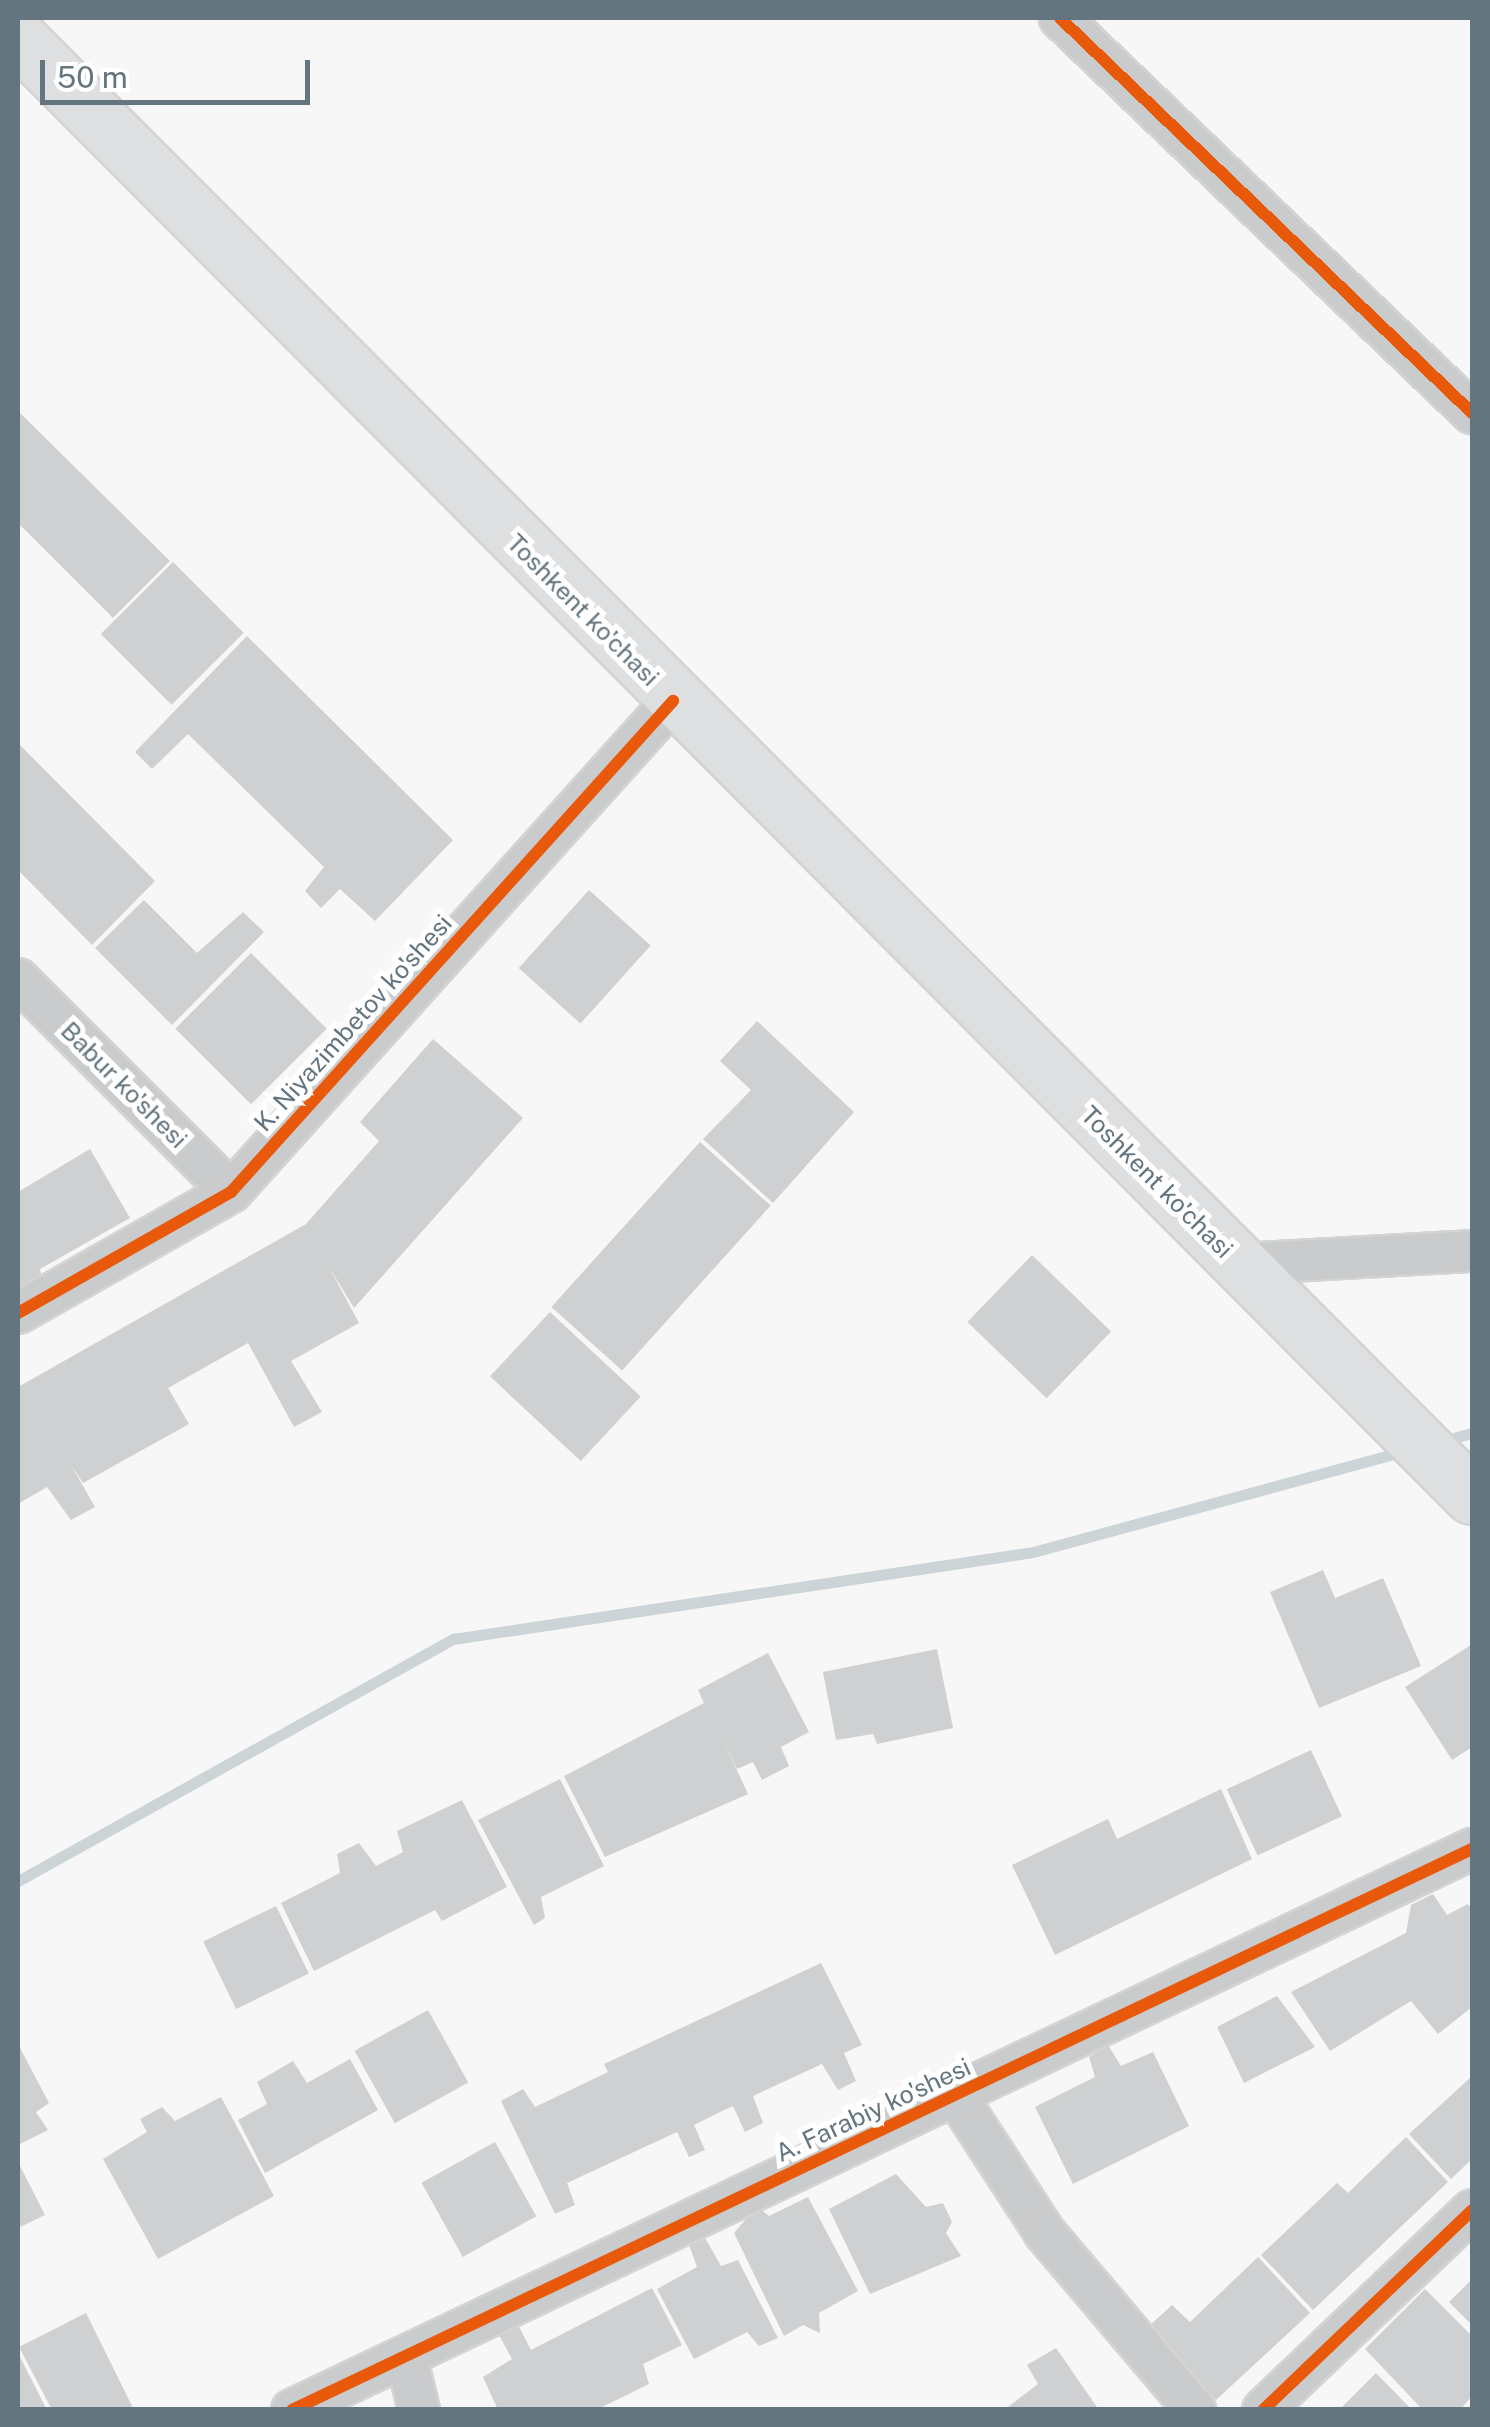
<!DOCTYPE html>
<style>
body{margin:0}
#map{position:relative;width:1490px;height:2427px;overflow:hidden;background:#f7f7f7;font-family:"Public Sans",sans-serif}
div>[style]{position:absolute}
.stream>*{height:11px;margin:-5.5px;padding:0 5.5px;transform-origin:5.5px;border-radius:5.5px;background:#ccd4d7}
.building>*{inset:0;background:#ced0d1;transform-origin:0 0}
.roads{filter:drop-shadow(2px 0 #d3d4d4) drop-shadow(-2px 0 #d3d4d4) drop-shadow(0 2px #d3d4d4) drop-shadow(0 -2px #d3d4d4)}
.minor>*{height:40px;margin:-20px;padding:0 20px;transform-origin:20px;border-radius:20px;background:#cacbcc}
.highway>*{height:55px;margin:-27.5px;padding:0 27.5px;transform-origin:27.5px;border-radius:27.5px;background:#dedfe0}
.cycleway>*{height:12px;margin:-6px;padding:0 6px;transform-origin:6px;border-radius:6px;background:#e8590c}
span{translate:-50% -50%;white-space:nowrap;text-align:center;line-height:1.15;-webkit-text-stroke:10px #fff;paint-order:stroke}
.street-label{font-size:25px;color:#65757f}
.frame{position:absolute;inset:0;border:20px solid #65757f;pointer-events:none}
.scale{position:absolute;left:40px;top:60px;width:270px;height:45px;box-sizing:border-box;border:5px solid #65757f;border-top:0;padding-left:12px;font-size:30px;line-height:35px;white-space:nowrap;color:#65757f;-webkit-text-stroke:8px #fff;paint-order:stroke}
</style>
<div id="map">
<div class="stream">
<i style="left:1438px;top:1442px;width:35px;rotate:-15deg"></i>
<i style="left:18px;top:1881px;width:498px;rotate:-29.1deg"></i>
<i style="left:453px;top:1639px;width:586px;rotate:-8.53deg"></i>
<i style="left:1033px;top:1552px;width:386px;rotate:-15.2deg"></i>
</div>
<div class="building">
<i style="clip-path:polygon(18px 411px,170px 561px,113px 618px,18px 523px)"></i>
<i style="left:173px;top:562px;width:100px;height:102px;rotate:45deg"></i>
<i style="clip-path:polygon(247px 636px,453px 840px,375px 921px,340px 889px,321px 908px,305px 891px,324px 867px,188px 734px,152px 769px,135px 752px)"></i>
<i style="clip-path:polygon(18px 743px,155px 881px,92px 945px,18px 870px)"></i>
<i style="left:589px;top:890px;width:83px;height:105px;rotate:42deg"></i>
<i style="clip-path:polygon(144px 900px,197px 953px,243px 912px,264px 932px,172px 1025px,95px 948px)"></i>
<i style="left:251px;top:953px;width:107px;height:107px;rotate:45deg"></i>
<i style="clip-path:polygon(757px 1021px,854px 1112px,773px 1203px,703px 1139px,751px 1090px,720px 1061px)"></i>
<i style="clip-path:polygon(433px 1039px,523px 1118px,354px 1308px,329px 1267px,359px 1323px,291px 1361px,322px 1412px,294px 1427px,248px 1343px,168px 1388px,189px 1424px,83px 1483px,71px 1465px,95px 1507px,71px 1520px,47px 1487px,18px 1504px,18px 1387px,306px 1224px,379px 1141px,360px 1122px)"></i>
<i style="left:700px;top:1142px;width:95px;height:222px;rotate:42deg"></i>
<i style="clip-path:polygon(90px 1149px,130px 1218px,40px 1269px,44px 1285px,18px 1292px,18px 1192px)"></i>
<i style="left:1032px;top:1255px;width:110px;height:93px;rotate:44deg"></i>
<i style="left:550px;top:1312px;width:124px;height:88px;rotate:43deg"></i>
<i style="clip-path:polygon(1323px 1570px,1335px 1598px,1383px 1578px,1421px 1666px,1319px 1708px,1270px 1592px)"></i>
<i style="clip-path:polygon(1471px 1645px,1472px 1747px,1452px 1760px,1405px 1687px)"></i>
<i style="clip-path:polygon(937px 1649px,953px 1728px,877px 1744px,873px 1734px,836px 1740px,823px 1672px)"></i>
<i style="clip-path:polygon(768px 1653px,809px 1732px,781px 1747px,789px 1766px,762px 1780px,753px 1762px,737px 1769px,720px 1734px,748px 1794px,605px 1857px,564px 1776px,704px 1703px,698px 1690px)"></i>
<i style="left:1311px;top:1750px;width:73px;height:93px;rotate:65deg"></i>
<i style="clip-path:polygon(560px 1779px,604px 1866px,541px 1897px,545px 1918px,534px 1925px,478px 1820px)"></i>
<i style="clip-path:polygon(1221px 1789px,1252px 1859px,1055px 1955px,1012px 1865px,1108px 1819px,1117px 1839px)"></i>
<i style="clip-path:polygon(462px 1800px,507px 1887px,442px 1921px,435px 1910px,314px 1971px,281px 1903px,340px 1873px,337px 1854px,359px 1843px,376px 1866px,403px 1852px,397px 1831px)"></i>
<i style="clip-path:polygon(1433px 1894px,1447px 1915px,1468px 1904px,1472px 1911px,1472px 2007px,1438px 2034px,1411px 2001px,1330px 2051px,1291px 1992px,1406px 1933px,1411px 1905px)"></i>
<i style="left:276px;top:1906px;width:75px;height:81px;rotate:64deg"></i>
<i style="clip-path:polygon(821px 1963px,862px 2045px,844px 2053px,856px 2081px,838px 2090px,822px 2064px,753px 2096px,763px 2123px,745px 2132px,733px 2106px,720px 2112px,694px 2125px,705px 2150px,689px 2157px,677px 2132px,567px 2183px,575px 2205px,555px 2214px,501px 2101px,523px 2089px,535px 2107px,608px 2072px,604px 2064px)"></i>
<i style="clip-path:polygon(1277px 1996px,1315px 2047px,1244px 2083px,1217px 2027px)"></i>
<i style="left:428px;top:2010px;width:83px;height:84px;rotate:61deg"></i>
<i style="clip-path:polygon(18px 2044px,49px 2103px,36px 2112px,48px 2130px,18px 2145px)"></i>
<i style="clip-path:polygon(1108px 2045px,1121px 2066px,1153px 2052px,1189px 2126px,1073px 2184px,1035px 2107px,1095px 2077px,1089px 2057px)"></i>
<i style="clip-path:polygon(350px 2059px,378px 2110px,265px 2173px,238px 2120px,267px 2104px,257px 2082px,293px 2061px,307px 2083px)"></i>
<i style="clip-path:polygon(1471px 2077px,1472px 2159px,1451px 2179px,1409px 2134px)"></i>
<i style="clip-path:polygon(221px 2097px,274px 2196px,158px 2259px,103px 2159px,147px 2132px,140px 2119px,162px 2107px,175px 2121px)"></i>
<i style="clip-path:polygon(1406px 2137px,1448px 2182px,1313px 2310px,1261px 2255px,1337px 2183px,1348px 2193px)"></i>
<i style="left:495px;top:2142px;width:85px;height:84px;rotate:61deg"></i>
<i style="clip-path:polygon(18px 2162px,45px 2215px,18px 2228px)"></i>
<i style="clip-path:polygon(896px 2174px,926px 2207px,943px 2203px,952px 2222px,946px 2233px,961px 2256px,870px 2294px,829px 2209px)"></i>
<i style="clip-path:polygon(808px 2197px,858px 2291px,819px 2313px,820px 2333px,803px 2325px,784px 2336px,734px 2233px,757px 2206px,769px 2216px)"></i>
<i style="clip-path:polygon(704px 2236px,721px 2266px,738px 2260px,778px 2338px,759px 2346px,747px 2332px,694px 2359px,657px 2289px,697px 2267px,688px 2242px)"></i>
<i style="clip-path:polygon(1258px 2257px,1310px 2313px,1216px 2400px,1147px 2328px,1172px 2305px,1190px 2322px)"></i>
<i style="clip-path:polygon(1472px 2279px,1472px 2325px,1449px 2302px)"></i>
<i style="clip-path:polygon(652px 2288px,682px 2345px,643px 2364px,649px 2384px,596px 2410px,498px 2410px,483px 2377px,512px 2359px,499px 2335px,518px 2325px,531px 2350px)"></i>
<i style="clip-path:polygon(1425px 2289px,1472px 2336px,1472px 2396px,1460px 2410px,1423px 2410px,1365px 2349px)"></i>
<i style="clip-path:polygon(86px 2313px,134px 2410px,52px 2410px,19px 2347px)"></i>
<i style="clip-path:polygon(1056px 2348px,1099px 2410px,1004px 2410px,1038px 2384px,1027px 2365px)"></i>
<i style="clip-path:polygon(18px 2353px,47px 2410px,18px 2410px)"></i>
<i style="clip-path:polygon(1376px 2373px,1412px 2410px,1339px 2410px)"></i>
</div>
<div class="roads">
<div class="minor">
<i style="left:1060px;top:18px;width:571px;rotate:43.79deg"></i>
<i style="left:18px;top:979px;width:301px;rotate:45deg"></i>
<i style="left:1239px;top:1264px;width:233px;rotate:-3.2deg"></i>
<i style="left:18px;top:1313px;width:245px;rotate:-29.6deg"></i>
<i style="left:231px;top:1192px;width:661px;rotate:-48.01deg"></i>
<i style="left:956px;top:2096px;width:163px;rotate:57deg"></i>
<i style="left:1045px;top:2233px;width:232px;rotate:49.7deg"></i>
<i style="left:406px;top:2356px;width:56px;rotate:76.5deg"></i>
<i style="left:292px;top:2410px;width:1307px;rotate:-25.43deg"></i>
<i style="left:1263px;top:2410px;width:289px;rotate:-43.7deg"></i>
</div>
<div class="highway">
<i style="left:18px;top:38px;width:2059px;rotate:45.08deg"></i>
</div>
</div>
<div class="cycleway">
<i style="left:1060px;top:18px;width:571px;rotate:43.79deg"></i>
<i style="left:18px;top:1313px;width:245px;rotate:-29.6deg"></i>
<i style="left:231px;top:1192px;width:661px;rotate:-48.01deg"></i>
<i style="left:292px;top:2410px;width:1307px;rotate:-25.43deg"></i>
<i style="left:1263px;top:2410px;width:289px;rotate:-43.7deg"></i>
</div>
<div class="street-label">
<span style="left:583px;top:610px;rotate:45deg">Toshkent ko'chasi</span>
<span style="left:353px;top:1023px;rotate:-48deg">K. Niyazimbetov ko'shesi</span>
<span style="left:124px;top:1085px;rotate:45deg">Babur ko'shesi</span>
<span style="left:1157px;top:1182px;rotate:45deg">Toshkent ko'chasi</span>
<span style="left:873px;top:2110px;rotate:-25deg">A. Farabiy ko'shesi</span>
</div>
<div class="frame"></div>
<div class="scale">50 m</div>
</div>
